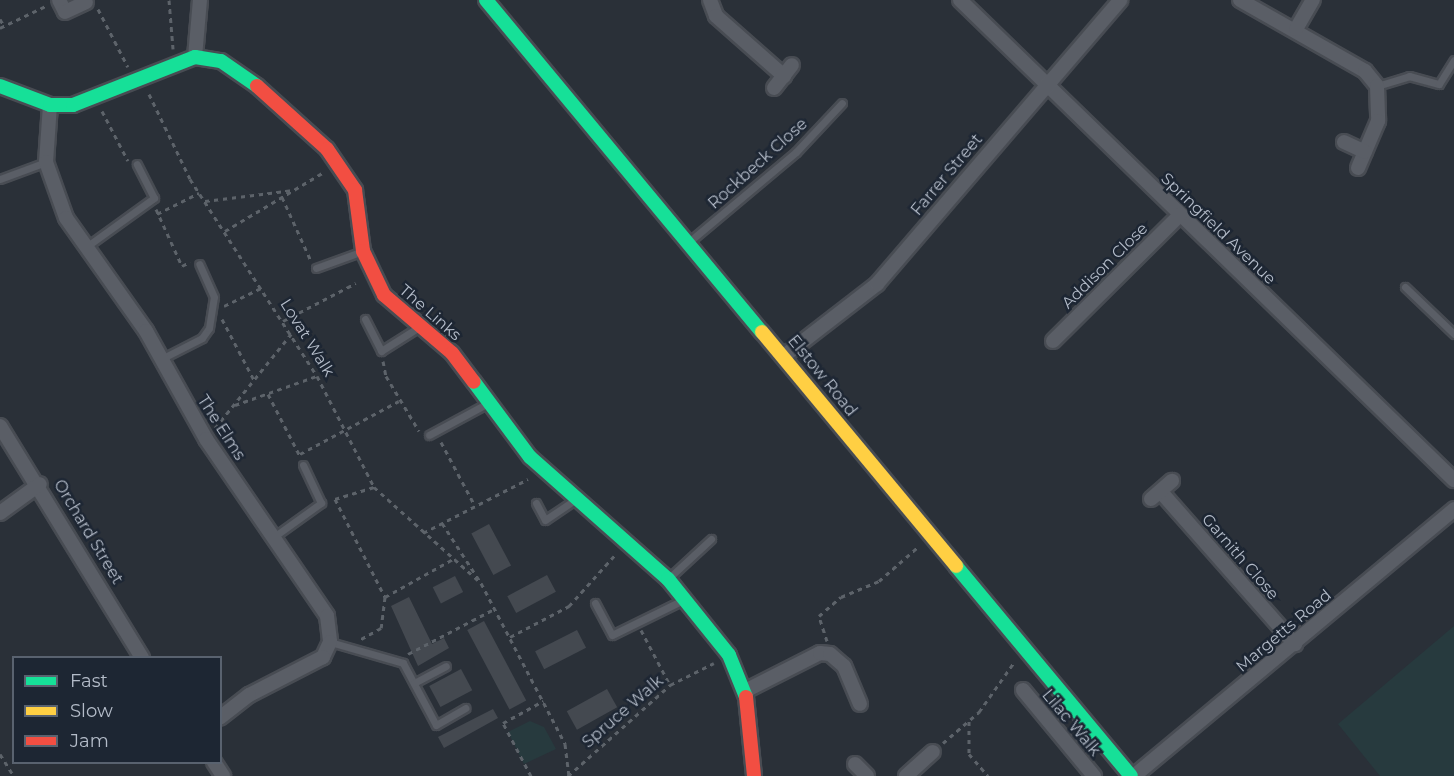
<!DOCTYPE html>
<style>
body{margin:0}
#map{position:relative;width:1454px;height:776px;overflow:hidden;background:#2a3038;font-family:Montserrat,sans-serif}
div>[style]{position:absolute}
.green>*{inset:0;background:#273a3e}
.building>*{inset:0;background:#444950;transform-origin:0 0}
.path>*{height:3px;margin-top:-1.5px;transform-origin:0;background:repeating-linear-gradient(90deg,#5d636a 0 4.5px,transparent 0 9px)}
.roads{filter:drop-shadow(2px 0 #484c53) drop-shadow(-2px 0 #484c53) drop-shadow(0 2px #484c53) drop-shadow(0 -2px #484c53)}
.lane>*{height:7px;margin:-3.5px;padding:0 3.5px;transform-origin:3.5px;border-radius:3.5px;background:#5a5e66}
.street>*{height:14px;margin:-7px;padding:0 7px;transform-origin:7px;border-radius:7px;background:#5a5e66}
.fast>*{height:14px;margin:-7px;padding:0 7px;transform-origin:7px;border-radius:7px;background:#16e098}
.slow>*{height:14px;margin:-7px;padding:0 7px;transform-origin:7px;border-radius:7px;background:#ffcf43}
.jam>*{height:14px;margin:-7px;padding:0 7px;transform-origin:7px;border-radius:7px;background:#f24e42}
span{translate:-50% -50%;white-space:nowrap;text-align:center;line-height:1.15;-webkit-text-stroke:5px #1d2633;paint-order:stroke}
.street-label{font-size:16px;color:#b4bcc9}
.legend{position:absolute;left:12px;top:656px;width:210px;height:108px;box-sizing:border-box;background:#1d2633;border:2px solid #59626f;margin:0;padding:8px 10px;list-style:none;font-size:18px;color:#b4bcc9}
.legend li{display:flex;align-items:center;gap:12px;height:30px}
.legend b{width:30px;border:2px solid #59626f}
</style>
<div id="map">
<div class="green">
<i style="clip-path:polygon(1454px 626px,1454px 776px,1380px 776px,1338px 724px)"></i>
<i style="clip-path:polygon(530px 721px,544px 727px,556px 749px,524px 764px,508px 732px)"></i>
</div>
<div class="building">
<i style="left:489px;top:524px;width:47px;height:20px;rotate:62deg"></i>
<i style="left:547px;top:575px;width:19px;height:45px;rotate:62deg"></i>
<i style="left:455px;top:576px;width:18px;height:25px;rotate:63deg"></i>
<i style="clip-path:polygon(409px 597px,432px 644px,444px 638px,449px 648px,418px 666px,391px 606px)"></i>
<i style="left:484px;top:621px;width:90px;height:19px;rotate:62deg"></i>
<i style="left:577px;top:630px;width:20px;height:47px;rotate:63deg"></i>
<i style="left:461px;top:669px;width:24px;height:36px;rotate:62deg"></i>
<i style="left:607px;top:689px;width:21px;height:46px;rotate:61deg"></i>
<i style="clip-path:polygon(493px 709px,498px 718px,444px 748px,438px 737px)"></i>
</div>
<div class="path">
<i style="left:169px;top:0;width:49px;rotate:85.3deg"></i>
<i style="left:98px;top:9px;width:65px;rotate:62.7deg"></i>
<i style="left:0;top:19px;width:8px;rotate:60deg"></i>
<i style="left:0;top:28px;width:51px;rotate:-25.6deg"></i>
<i style="left:149px;top:94px;width:94px;rotate:64.2deg"></i>
<i style="left:190px;top:179px;width:234px;rotate:57.2deg"></i>
<i style="left:317px;top:376px;width:125px;rotate:62.8deg"></i>
<i style="left:374px;top:487px;width:144px;rotate:41.9deg"></i>
<i style="left:102px;top:111px;width:56px;rotate:62.5deg"></i>
<i style="left:282px;top:197px;width:70px;rotate:65.6deg"></i>
<i style="left:205px;top:201px;width:89px;rotate:-7.1deg"></i>
<i style="left:156px;top:209px;width:63px;rotate:65.5deg"></i>
<i style="left:182px;top:266px;width:9px;rotate:-27deg"></i>
<i style="left:157px;top:214px;width:47px;rotate:-26.6deg"></i>
<i style="left:225px;top:231px;width:115px;rotate:-30.8deg"></i>
<i style="left:224px;top:306px;width:41px;rotate:-25.9deg"></i>
<i style="left:222px;top:319px;width:69px;rotate:62.3deg"></i>
<i style="left:283px;top:321px;width:82px;rotate:-27.5deg"></i>
<i style="left:383px;top:361px;width:15px;rotate:79deg"></i>
<i style="left:386px;top:376px;width:64px;rotate:59deg"></i>
<i style="left:268px;top:394px;width:70px;rotate:62.7deg"></i>
<i style="left:235px;top:405px;width:87px;rotate:-19.5deg"></i>
<i style="left:215px;top:428px;width:121px;rotate:-51deg"></i>
<i style="left:441px;top:442px;width:72px;rotate:62deg"></i>
<i style="left:300px;top:454px;width:112px;rotate:-28.2deg"></i>
<i style="left:335px;top:499px;width:110px;rotate:63deg"></i>
<i style="left:385px;top:597px;width:31px;rotate:97deg"></i>
<i style="left:381px;top:628px;width:25px;rotate:151deg"></i>
<i style="left:335px;top:499px;width:41px;rotate:-17.1deg"></i>
<i style="left:442px;top:523px;width:72px;rotate:57deg"></i>
<i style="left:481px;top:583px;width:182px;rotate:62.4deg"></i>
<i style="left:565px;top:744px;width:32px;rotate:83deg"></i>
<i style="left:423px;top:533px;width:118px;rotate:-27.2deg"></i>
<i style="left:385px;top:597px;width:78px;rotate:-29.2deg"></i>
<i style="left:641px;top:630px;width:62px;rotate:62.2deg"></i>
<i style="left:510px;top:637px;width:67px;rotate:-27.7deg"></i>
<i style="left:569px;top:606px;width:69px;rotate:-48deg"></i>
<i style="left:827px;top:641px;width:26px;rotate:-108deg"></i>
<i style="left:819px;top:616px;width:29px;rotate:-41deg"></i>
<i style="left:841px;top:597px;width:41px;rotate:-22.8deg"></i>
<i style="left:879px;top:581px;width:53px;rotate:-41.2deg"></i>
<i style="left:408px;top:654px;width:97px;rotate:-27.6deg"></i>
<i style="left:969px;top:721px;width:33px;rotate:90deg"></i>
<i style="left:969px;top:754px;width:29px;rotate:49deg"></i>
<i style="left:943px;top:743px;width:48px;rotate:-40.7deg"></i>
<i style="left:979px;top:712px;width:62px;rotate:-54.8deg"></i>
<i style="left:0;top:754px;width:26px;rotate:58deg"></i>
<i style="left:531px;top:776px;width:60px;rotate:-117.8deg"></i>
<i style="left:503px;top:723px;width:46px;rotate:-28.8deg"></i>
<i style="left:568px;top:776px;width:137px;rotate:-41.7deg"></i>
<i style="left:670px;top:685px;width:49px;rotate:-26.6deg"></i>
</div>
<div class="roads">
<div class="lane">
<i style="left:1377px;top:86px;width:34px;rotate:-17deg"></i>
<i style="left:1409px;top:76px;width:31px;rotate:15deg"></i>
<i style="left:1439px;top:84px;width:28px;rotate:-58deg"></i>
<i style="left:0;top:179px;width:49px;rotate:-20.3deg"></i>
<i style="left:690px;top:241px;width:138px;rotate:-40deg"></i>
<i style="left:796px;top:152px;width:67px;rotate:-46.8deg"></i>
<i style="left:86px;top:247px;width:84px;rotate:-35.8deg"></i>
<i style="left:154px;top:198px;width:38px;rotate:-117deg"></i>
<i style="left:316px;top:268px;width:47px;rotate:-20deg"></i>
<i style="left:1405px;top:287px;width:68px;rotate:43.8deg"></i>
<i style="left:365px;top:319px;width:36px;rotate:63deg"></i>
<i style="left:381px;top:351px;width:45px;rotate:-32.3deg"></i>
<i style="left:161px;top:359px;width:46px;rotate:-27.1deg"></i>
<i style="left:202px;top:338px;width:12px;rotate:-55deg"></i>
<i style="left:209px;top:328px;width:31px;rotate:-81deg"></i>
<i style="left:214px;top:297px;width:36px;rotate:-114deg"></i>
<i style="left:429px;top:435px;width:65px;rotate:-28.5deg"></i>
<i style="left:536px;top:503px;width:19px;rotate:62deg"></i>
<i style="left:545px;top:520px;width:36px;rotate:-34deg"></i>
<i style="left:275px;top:536px;width:57px;rotate:-35.7deg"></i>
<i style="left:321px;top:503px;width:42px;rotate:-115.3deg"></i>
<i style="left:670px;top:577px;width:56px;rotate:-42.8deg"></i>
<i style="left:595px;top:603px;width:36px;rotate:62deg"></i>
<i style="left:612px;top:635px;width:77px;rotate:-26.2deg"></i>
<i style="left:330px;top:642px;width:76px;rotate:16deg"></i>
<i style="left:403px;top:663px;width:70px;rotate:62deg"></i>
<i style="left:436px;top:725px;width:34px;rotate:-30deg"></i>
<i style="left:414px;top:683px;width:36px;rotate:-28deg"></i>
</div>
<div class="street">
<i style="left:59px;top:0;width:13px;rotate:63deg"></i>
<i style="left:65px;top:12px;width:23px;rotate:-25deg"></i>
<i style="left:710px;top:0;width:17px;rotate:69deg"></i>
<i style="left:716px;top:16px;width:91px;rotate:41.4deg"></i>
<i style="left:960px;top:0;width:689px;rotate:44.18deg"></i>
<i style="left:1240px;top:0;width:144px;rotate:29.6deg"></i>
<i style="left:1365px;top:71px;width:19px;rotate:51deg"></i>
<i style="left:1377px;top:86px;width:35px;rotate:88deg"></i>
<i style="left:1378px;top:121px;width:51px;rotate:113.1deg"></i>
<i style="left:1296px;top:29px;width:34px;rotate:-60deg"></i>
<i style="left:195px;top:57px;width:57px;rotate:-85deg"></i>
<i style="left:774px;top:88px;width:29px;rotate:-52deg"></i>
<i style="left:50px;top:105px;width:57px;rotate:94deg"></i>
<i style="left:46px;top:162px;width:59px;rotate:70.3deg"></i>
<i style="left:66px;top:218px;width:138px;rotate:54.7deg"></i>
<i style="left:146px;top:331px;width:124px;rotate:60.9deg"></i>
<i style="left:206px;top:439px;width:214px;rotate:55.6deg"></i>
<i style="left:327px;top:616px;width:26px;rotate:83deg"></i>
<i style="left:330px;top:642px;width:17px;rotate:115deg"></i>
<i style="left:323px;top:657px;width:83px;rotate:152.8deg"></i>
<i style="left:249px;top:695px;width:37px;rotate:142deg"></i>
<i style="left:1344px;top:142px;width:23px;rotate:25deg"></i>
<i style="left:1053px;top:341px;width:179px;rotate:-44.8deg"></i>
<i style="left:784px;top:356px;width:118px;rotate:-37.7deg"></i>
<i style="left:877px;top:284px;width:374px;rotate:-49.4deg"></i>
<i style="left:0;top:426px;width:272px;rotate:58.5deg"></i>
<i style="left:1161px;top:492px;width:203px;rotate:48.6deg"></i>
<i style="left:1151px;top:499px;width:28px;rotate:-41deg"></i>
<i style="left:0;top:513px;width:49px;rotate:-35.9deg"></i>
<i style="left:1023px;top:690px;width:112px;rotate:50.5deg"></i>
<i style="left:745px;top:691px;width:84px;rotate:-26.9deg"></i>
<i style="left:820px;top:653px;width:10px;rotate:6deg"></i>
<i style="left:830px;top:654px;width:18px;rotate:41deg"></i>
<i style="left:844px;top:666px;width:41px;rotate:67.2deg"></i>
<i style="left:214px;top:762px;width:17px;rotate:57deg"></i>
<i style="left:855px;top:764px;width:17px;rotate:45deg"></i>
<i style="left:906px;top:776px;width:36px;rotate:-42deg"></i>
<i style="left:1134px;top:776px;width:417px;rotate:-39.8deg"></i>
</div>
<div class="fast">
<i style="left:486px;top:0;width:432px;rotate:50.3deg"></i>
<i style="left:0;top:86px;width:53px;rotate:20.8deg"></i>
<i style="left:50px;top:105px;width:23px"></i>
<i style="left:73px;top:105px;width:131px;rotate:-21.5deg"></i>
<i style="left:195px;top:57px;width:26px;rotate:9deg"></i>
<i style="left:221px;top:61px;width:44px;rotate:34.8deg"></i>
<i style="left:474px;top:382px;width:94px;rotate:53.3deg"></i>
<i style="left:530px;top:457px;width:184px;rotate:41.5deg"></i>
<i style="left:668px;top:579px;width:97px;rotate:51.2deg"></i>
<i style="left:729px;top:655px;width:45px;rotate:68deg"></i>
<i style="left:956px;top:566px;width:273px;rotate:50.2deg"></i>
</div>
<div class="slow">
<i style="left:762px;top:332px;width:304px;rotate:50.3deg"></i>
</div>
<div class="jam">
<i style="left:257px;top:86px;width:94px;rotate:42deg"></i>
<i style="left:327px;top:149px;width:50px;rotate:55.7deg"></i>
<i style="left:355px;top:190px;width:62px;rotate:82.5deg"></i>
<i style="left:363px;top:251px;width:49px;rotate:64.5deg"></i>
<i style="left:384px;top:295px;width:89px;rotate:40.5deg"></i>
<i style="left:452px;top:353px;width:36px;rotate:53deg"></i>
<i style="left:746px;top:697px;width:79px;rotate:84.2deg"></i>
</div>
</div>
<div class="street-label">
<span style="left:758px;top:164px;rotate:-42deg">Rockbeck Close</span>
<span style="left:947px;top:175px;rotate:-50deg">Farrer Street</span>
<span style="left:1218px;top:229px;rotate:44deg">Springfield Avenue</span>
<span style="left:1105px;top:266px;rotate:-45deg">Addison Close</span>
<span style="left:430px;top:313px;rotate:41deg">The Links</span>
<span style="left:307px;top:338px;rotate:58deg">Lovat Walk</span>
<span style="left:822px;top:376px;rotate:51deg">Elstow Road</span>
<span style="left:221px;top:428px;rotate:57deg">The Elms</span>
<span style="left:88px;top:532px;rotate:59deg">Orchard Street</span>
<span style="left:1240px;top:557px;rotate:49deg">Garnith Close</span>
<span style="left:1284px;top:631px;rotate:-40deg">Margetts Road</span>
<span style="left:623px;top:712px;rotate:-41deg">Spruce Walk</span>
<span style="left:1071px;top:723px;rotate:50deg">Lilac Walk</span>
</div>
<ul class="legend">
<li><b style="height:8px;background:#16e098"></b>Fast</li>
<li><b style="height:8px;background:#ffcf43"></b>Slow</li>
<li><b style="height:8px;background:#f24e42"></b>Jam</li>
</ul>
</div>
